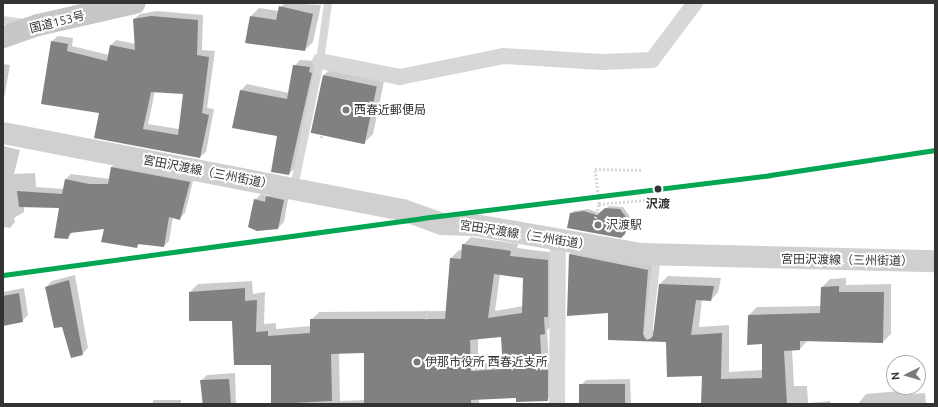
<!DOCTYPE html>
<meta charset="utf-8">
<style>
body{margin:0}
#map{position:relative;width:938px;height:407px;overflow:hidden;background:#fff;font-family:Ubuntu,"Noto Sans JP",sans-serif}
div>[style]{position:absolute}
.shadow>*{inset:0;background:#0003;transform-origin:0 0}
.building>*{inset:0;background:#818181;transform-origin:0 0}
.path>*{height:2.5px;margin-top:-1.25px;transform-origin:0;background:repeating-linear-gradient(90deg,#d6d6d6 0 2px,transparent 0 4px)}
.service>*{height:8px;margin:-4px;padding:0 4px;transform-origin:4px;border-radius:4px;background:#d7d7d7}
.minor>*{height:16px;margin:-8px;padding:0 8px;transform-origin:8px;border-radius:8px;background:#d7d7d7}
.secondary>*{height:22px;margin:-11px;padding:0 11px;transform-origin:11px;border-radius:11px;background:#d0d0d0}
.trunk>*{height:22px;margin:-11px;padding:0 11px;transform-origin:11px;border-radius:11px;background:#c7c7c7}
.rail-1>*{height:5px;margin:-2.5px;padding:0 2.5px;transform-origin:2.5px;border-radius:2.5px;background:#00a651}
.dots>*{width:11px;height:11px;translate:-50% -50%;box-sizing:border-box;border:2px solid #fff;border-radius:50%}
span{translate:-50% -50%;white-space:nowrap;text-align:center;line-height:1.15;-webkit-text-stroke:4px #fff;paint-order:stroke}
.street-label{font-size:12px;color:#333}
.poi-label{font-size:12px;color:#333}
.left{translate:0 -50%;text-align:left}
.stop-label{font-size:12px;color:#333;font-weight:700}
.frame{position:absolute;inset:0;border:4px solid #333;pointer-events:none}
.north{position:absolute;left:886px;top:355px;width:40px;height:40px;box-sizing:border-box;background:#fff;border:1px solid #adadad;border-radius:50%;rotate:265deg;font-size:11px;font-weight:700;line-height:16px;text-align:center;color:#333}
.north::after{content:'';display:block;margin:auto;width:14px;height:18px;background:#7a7a7a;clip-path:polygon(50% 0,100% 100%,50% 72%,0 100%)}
</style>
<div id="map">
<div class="shadow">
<i style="clip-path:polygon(284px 3px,321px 5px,313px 42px,305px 50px,251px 16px,259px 8px,279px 11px)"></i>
<i style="clip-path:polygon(evenodd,157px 11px,203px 15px,202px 50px,215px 51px,207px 108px,214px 109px,206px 152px,200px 157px,100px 112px,52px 41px,58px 36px,73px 38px,72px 46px,109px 55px,111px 45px,116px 40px,136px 44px,134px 19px,140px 14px,157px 11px,155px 91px,184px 93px,179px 129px,148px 124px,155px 91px)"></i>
<i style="clip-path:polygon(300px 60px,315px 61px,317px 67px,295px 168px,289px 174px,279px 135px,241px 90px,247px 84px,289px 93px,294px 66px)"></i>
<i style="clip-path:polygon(3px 64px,10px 65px,3px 104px)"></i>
<i style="clip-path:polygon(332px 67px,385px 77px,373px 134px,364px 143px,324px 75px)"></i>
<i style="clip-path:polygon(3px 146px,20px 150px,14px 174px,35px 173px,36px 187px,64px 189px,66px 179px,71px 174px,110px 179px,112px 167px,117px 162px,194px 177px,185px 213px,179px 219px,173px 217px,169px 241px,164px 246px,140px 243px,136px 247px,105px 228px,73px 232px,67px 238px,61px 207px,24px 206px,24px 212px,14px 218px,15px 222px,10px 228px,3px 227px)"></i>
<i style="clip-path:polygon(273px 191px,289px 194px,284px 222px,278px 228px,255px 200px,261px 194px,269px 196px)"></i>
<i style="clip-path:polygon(609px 206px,623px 207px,631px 218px,625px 233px,571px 214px,574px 211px,588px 209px,600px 213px)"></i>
<i style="clip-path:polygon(evenodd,471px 237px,518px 244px,517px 248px,556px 253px,552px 326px,547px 330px,549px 363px,555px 392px,547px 400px,516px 397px,479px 398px,479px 404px,273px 404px,272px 364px,233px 320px,190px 292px,198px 284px,252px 281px,253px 294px,265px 292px,264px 324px,276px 323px,276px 329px,311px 326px,311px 320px,319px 312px,446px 311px,451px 258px,459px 250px,463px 251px,463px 245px,471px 237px,500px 274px,524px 277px,523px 306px,495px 311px,500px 274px,471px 237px,502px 336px,503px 362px,478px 364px,478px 338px,502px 336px,471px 237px,365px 352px,365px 400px,340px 401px,339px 353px,365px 352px)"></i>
<i style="clip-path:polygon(577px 246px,656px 262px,650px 326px,655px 333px,660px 284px,668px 276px,721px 278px,718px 292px,711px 300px,702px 299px,699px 327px,729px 325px,729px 372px,763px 370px,763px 343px,749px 315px,757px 307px,821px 306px,822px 287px,830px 279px,846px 278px,846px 285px,891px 284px,891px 334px,883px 342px,808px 340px,800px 349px,792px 349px,794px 386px,807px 386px,808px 403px,830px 401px,831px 404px,702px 404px,703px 375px,667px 341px,609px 339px,609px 312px,570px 254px)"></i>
<i style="clip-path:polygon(75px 275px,88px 348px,82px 354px,62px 326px,46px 287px,52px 281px)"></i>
<i style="clip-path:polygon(24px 288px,28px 315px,22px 321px,3px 325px,3px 292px)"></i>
<i style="clip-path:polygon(235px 373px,236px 404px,202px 404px,201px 381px,207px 375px)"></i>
<i style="clip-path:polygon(630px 379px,631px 404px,580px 404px,580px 386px,586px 380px)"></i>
<i style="clip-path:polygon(911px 390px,912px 394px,925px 393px,926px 404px,858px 404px,866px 394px)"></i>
<i style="left:153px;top:400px;width:28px;height:6px"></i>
</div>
<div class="building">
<i style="clip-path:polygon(279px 6px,313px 14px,305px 51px,245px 43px,250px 16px,276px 20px)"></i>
<i style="clip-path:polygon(evenodd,151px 16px,198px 20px,197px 55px,209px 57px,202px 113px,209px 115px,200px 158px,94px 138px,99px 113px,41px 104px,51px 41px,68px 44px,67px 51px,107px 61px,110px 45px,135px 50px,133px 19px,151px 16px,151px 92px,183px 94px,178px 135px,143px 129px,151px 92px)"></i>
<i style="clip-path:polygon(293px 65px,310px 67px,309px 72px,312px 73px,289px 175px,271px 172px,277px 136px,232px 128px,240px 90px,287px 99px)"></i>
<i style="left:323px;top:75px;width:55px;height:59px;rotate:12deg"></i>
<i style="clip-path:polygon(111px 167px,190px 182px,180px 220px,169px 217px,164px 247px,138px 244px,137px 248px,101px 242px,104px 229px,70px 233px,68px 239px,54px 238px,59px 208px,19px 207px,17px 191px,62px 194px,65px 179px,89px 184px,108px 184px)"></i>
<i style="clip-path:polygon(266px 196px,284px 200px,278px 229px,257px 231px,248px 227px,254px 199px,265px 202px)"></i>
<i style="clip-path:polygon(605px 208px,620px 209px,629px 221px,625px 234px,621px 238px,567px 228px,570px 213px,584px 211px,597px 215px)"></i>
<i style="clip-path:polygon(evenodd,462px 244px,511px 251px,510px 256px,548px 260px,548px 317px,544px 317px,545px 334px,540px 335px,542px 370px,548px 370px,548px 401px,516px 402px,516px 398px,471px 400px,471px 404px,364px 404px,364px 353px,331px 354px,332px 401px,271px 404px,271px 365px,234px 365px,232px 321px,189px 321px,189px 292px,245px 288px,245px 301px,257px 300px,256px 332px,268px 331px,268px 336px,310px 333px,310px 319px,445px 319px,450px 258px,461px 259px,462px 244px,494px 274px,523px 278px,522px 313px,488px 318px,494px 274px,462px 244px,501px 337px,503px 369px,471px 371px,470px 340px,501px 337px)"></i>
<i style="clip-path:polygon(569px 254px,648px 270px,643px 334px,647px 340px,653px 336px,659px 284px,714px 286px,711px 301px,696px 300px,691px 335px,722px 333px,721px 379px,762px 378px,762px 344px,747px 345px,748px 315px,820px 313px,821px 287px,839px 286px,839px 292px,884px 292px,883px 343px,800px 341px,800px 350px,784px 351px,787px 404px,701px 404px,702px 376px,667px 377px,666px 342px,608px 340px,608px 313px,567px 316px)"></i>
<i style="clip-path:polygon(69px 280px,83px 355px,71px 358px,62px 327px,54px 328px,45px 287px)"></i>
<i style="clip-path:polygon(19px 293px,23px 322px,3px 326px,3px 296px)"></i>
<i style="clip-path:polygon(229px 379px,231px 404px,203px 404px,200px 380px)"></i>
<i style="left:625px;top:384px;width:20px;height:46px;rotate:90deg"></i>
</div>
<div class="path">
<i style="left:321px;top:138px;width:3px;rotate:-72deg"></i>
<i style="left:599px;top:204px;width:46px;rotate:-5deg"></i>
<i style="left:593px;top:226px;width:23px;rotate:-75deg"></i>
<i style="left:599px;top:204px;width:35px;rotate:-97deg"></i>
<i style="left:595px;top:169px;width:48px;rotate:1.2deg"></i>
<i style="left:427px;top:310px;width:9px;rotate:90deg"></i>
</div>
<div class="service">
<i style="left:3px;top:20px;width:21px;rotate:8deg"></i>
<i style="left:294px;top:187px;width:129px;rotate:-78.3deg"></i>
<i style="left:320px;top:61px;width:59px;rotate:-82.1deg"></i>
<i style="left:648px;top:335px;width:80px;rotate:-83.5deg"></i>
</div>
<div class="minor">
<i style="left:320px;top:61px;width:82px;rotate:11.3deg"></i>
<i style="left:400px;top:77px;width:105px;rotate:-11.5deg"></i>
<i style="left:503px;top:56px;width:98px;rotate:3.5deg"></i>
<i style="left:601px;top:62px;width:51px;rotate:-2.2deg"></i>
<i style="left:652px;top:60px;width:71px;rotate:-53deg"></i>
<i style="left:557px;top:404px;width:164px;rotate:-89.7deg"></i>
</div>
<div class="secondary">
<i style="left:3px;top:133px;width:407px;rotate:10.9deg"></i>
<i style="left:403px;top:210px;width:41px;rotate:19.7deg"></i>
<i style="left:442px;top:224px;width:33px;rotate:2deg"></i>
<i style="left:475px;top:225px;width:169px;rotate:9.9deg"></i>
<i style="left:642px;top:254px;width:293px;rotate:1.4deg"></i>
</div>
<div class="trunk">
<i style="left:3px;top:37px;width:37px;rotate:-19deg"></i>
<i style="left:38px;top:25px;width:99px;rotate:-12.8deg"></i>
</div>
<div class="rail-1">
<i style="left:3px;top:275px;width:423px;rotate:-7.7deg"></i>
<i style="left:422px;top:218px;width:351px;rotate:-7deg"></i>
<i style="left:770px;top:175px;width:167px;rotate:-8.6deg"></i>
</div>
<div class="dots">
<i style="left:346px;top:110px;background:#7a7a7a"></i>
<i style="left:658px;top:189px;background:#333"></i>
<i style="left:598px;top:225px;background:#7a7a7a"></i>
<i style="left:417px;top:362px;background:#7a7a7a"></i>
</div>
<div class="street-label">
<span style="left:57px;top:22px;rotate:-14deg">国道153号</span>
<span style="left:208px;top:172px;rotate:11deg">宮田沢渡線（三州街道）</span>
<span style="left:525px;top:235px;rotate:9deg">宮田沢渡線（三州街道）</span>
<span style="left:847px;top:260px;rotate:1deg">宮田沢渡線（三州街道）</span>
</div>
<div class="poi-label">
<span class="left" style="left:354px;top:110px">西春近郵便局</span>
<span class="left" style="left:606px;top:225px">沢渡駅</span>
<span class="left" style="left:425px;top:362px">伊那市役所 西春近支所</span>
</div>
<div class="stop-label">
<span style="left:658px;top:204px">沢渡</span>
</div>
<div class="frame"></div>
<div class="north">N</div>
</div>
